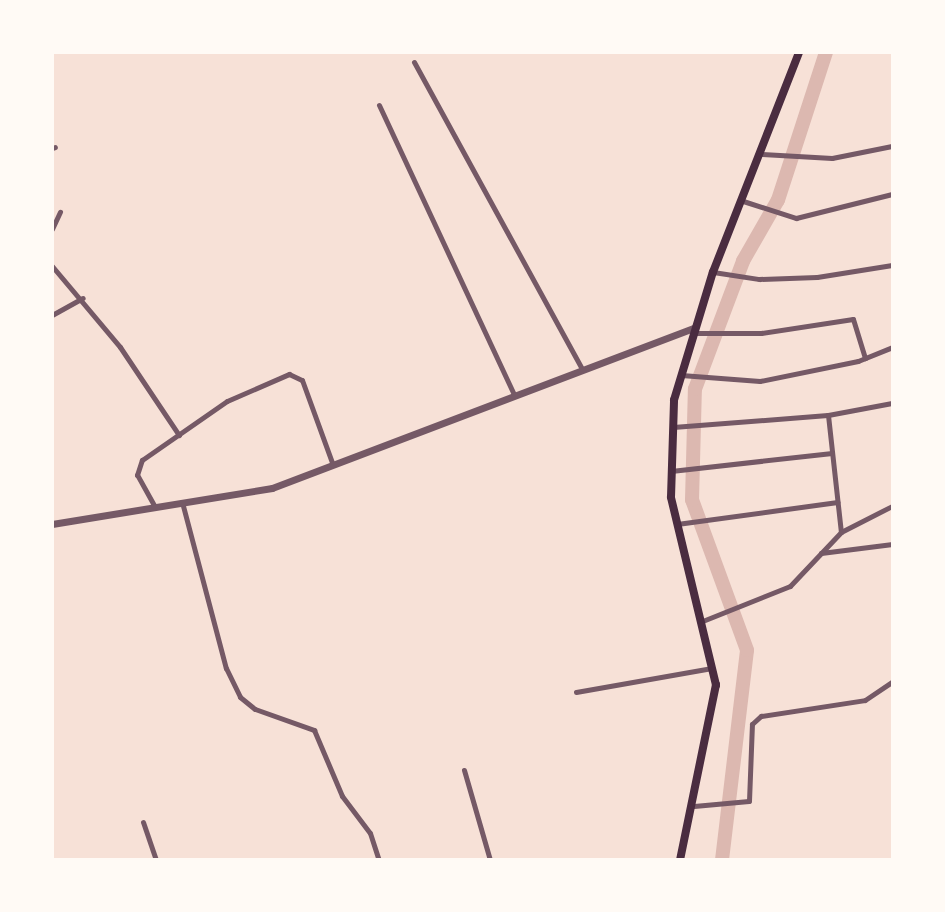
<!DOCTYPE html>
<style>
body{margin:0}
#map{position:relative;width:945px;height:912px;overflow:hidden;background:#f7e1d7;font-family:Poppins,sans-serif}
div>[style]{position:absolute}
.canal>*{height:14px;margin:-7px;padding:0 7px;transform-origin:7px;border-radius:7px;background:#dcb8b0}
.minor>*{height:5px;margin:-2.5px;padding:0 2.5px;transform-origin:2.5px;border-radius:2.5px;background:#755966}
.tertiary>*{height:7px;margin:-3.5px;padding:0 3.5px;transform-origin:3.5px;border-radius:3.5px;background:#755966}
.primary>*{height:8px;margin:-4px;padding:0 4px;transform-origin:4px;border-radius:4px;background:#4a2c40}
span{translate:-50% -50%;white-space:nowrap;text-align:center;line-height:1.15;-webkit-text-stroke:6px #fffaf5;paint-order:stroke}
.frame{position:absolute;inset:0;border:54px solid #fffaf5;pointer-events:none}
</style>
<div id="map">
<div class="canal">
<i style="left:722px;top:860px;width:211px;rotate:-83.2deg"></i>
<i style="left:747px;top:650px;width:160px;rotate:-110.1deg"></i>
<i style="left:692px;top:500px;width:111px;rotate:-88.5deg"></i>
<i style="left:695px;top:389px;width:137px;rotate:-69.4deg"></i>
<i style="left:743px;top:261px;width:70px;rotate:-60.2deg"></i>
<i style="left:778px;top:200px;width:156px;rotate:-72deg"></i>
</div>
<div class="minor">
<i style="left:414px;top:62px;width:348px;rotate:61.3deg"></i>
<i style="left:379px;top:105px;width:320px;rotate:65deg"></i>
<i style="left:52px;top:148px;width:3px;rotate:-18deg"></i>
<i style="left:762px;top:154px;width:70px;rotate:3.3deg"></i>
<i style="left:832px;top:158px;width:61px;rotate:-11.3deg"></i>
<i style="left:743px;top:201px;width:56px;rotate:17.8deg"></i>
<i style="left:796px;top:218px;width:99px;rotate:-14deg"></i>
<i style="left:52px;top:229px;width:19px;rotate:-65deg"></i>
<i style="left:52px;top:266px;width:106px;rotate:50deg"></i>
<i style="left:120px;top:347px;width:106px;rotate:56.2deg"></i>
<i style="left:713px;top:272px;width:47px;rotate:8.7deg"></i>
<i style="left:759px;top:279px;width:58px;rotate:-2deg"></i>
<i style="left:817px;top:277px;width:76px;rotate:-9.1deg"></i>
<i style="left:52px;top:315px;width:35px;rotate:-29deg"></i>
<i style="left:693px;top:333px;width:68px"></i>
<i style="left:761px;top:333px;width:93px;rotate:-8.7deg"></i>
<i style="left:853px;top:319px;width:41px;rotate:72.9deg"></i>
<i style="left:681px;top:375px;width:79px;rotate:4.3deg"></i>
<i style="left:760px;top:381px;width:100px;rotate:-11.5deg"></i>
<i style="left:858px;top:361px;width:37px;rotate:-22deg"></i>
<i style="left:828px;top:415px;width:65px;rotate:-10.6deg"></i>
<i style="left:673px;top:427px;width:155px;rotate:-4.4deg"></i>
<i style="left:828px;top:415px;width:118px;rotate:83.7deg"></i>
<i style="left:671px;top:471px;width:162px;rotate:-6.4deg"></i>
<i style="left:182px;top:502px;width:172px;rotate:75.2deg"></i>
<i style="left:226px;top:668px;width:32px;rotate:64deg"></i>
<i style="left:240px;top:697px;width:19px;rotate:39deg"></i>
<i style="left:255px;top:709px;width:63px;rotate:19.6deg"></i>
<i style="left:314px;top:730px;width:72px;rotate:67deg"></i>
<i style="left:342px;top:796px;width:46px;rotate:52.9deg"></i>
<i style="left:370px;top:833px;width:28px;rotate:72deg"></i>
<i style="left:155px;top:507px;width:37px;rotate:-119deg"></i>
<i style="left:137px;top:475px;width:16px;rotate:-72deg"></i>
<i style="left:142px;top:460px;width:103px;rotate:-34.8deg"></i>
<i style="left:227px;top:401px;width:68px;rotate:-23.5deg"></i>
<i style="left:289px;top:374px;width:14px;rotate:25deg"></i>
<i style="left:302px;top:380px;width:90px;rotate:70deg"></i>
<i style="left:677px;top:524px;width:162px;rotate:-7.8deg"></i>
<i style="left:821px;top:553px;width:72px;rotate:-7.2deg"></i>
<i style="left:700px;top:622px;width:97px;rotate:-21.8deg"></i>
<i style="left:790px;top:586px;width:74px;rotate:-46.6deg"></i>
<i style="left:841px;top:532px;width:57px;rotate:-27deg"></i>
<i style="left:576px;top:692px;width:138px;rotate:-10deg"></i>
<i style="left:464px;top:770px;width:94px;rotate:73.9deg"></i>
<i style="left:694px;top:806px;width:55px;rotate:-5.2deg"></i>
<i style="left:749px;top:801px;width:77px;rotate:-87.8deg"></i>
<i style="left:752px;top:724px;width:12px;rotate:-42deg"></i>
<i style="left:761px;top:716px;width:105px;rotate:-8.7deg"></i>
<i style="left:865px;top:700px;width:32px;rotate:-34deg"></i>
<i style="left:143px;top:822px;width:40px;rotate:71.1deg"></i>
</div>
<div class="tertiary">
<i style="left:52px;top:524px;width:223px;rotate:-9.3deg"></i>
<i style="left:272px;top:488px;width:450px;rotate:-20.8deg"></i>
</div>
<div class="primary">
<i style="left:680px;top:860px;width:179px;rotate:-78.4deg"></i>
<i style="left:716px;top:685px;width:193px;rotate:-103.5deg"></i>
<i style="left:671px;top:497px;width:97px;rotate:-88.2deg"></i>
<i style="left:674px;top:400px;width:134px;rotate:-73.1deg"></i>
<i style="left:713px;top:272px;width:236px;rotate:-68.6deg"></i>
</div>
<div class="frame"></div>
</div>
